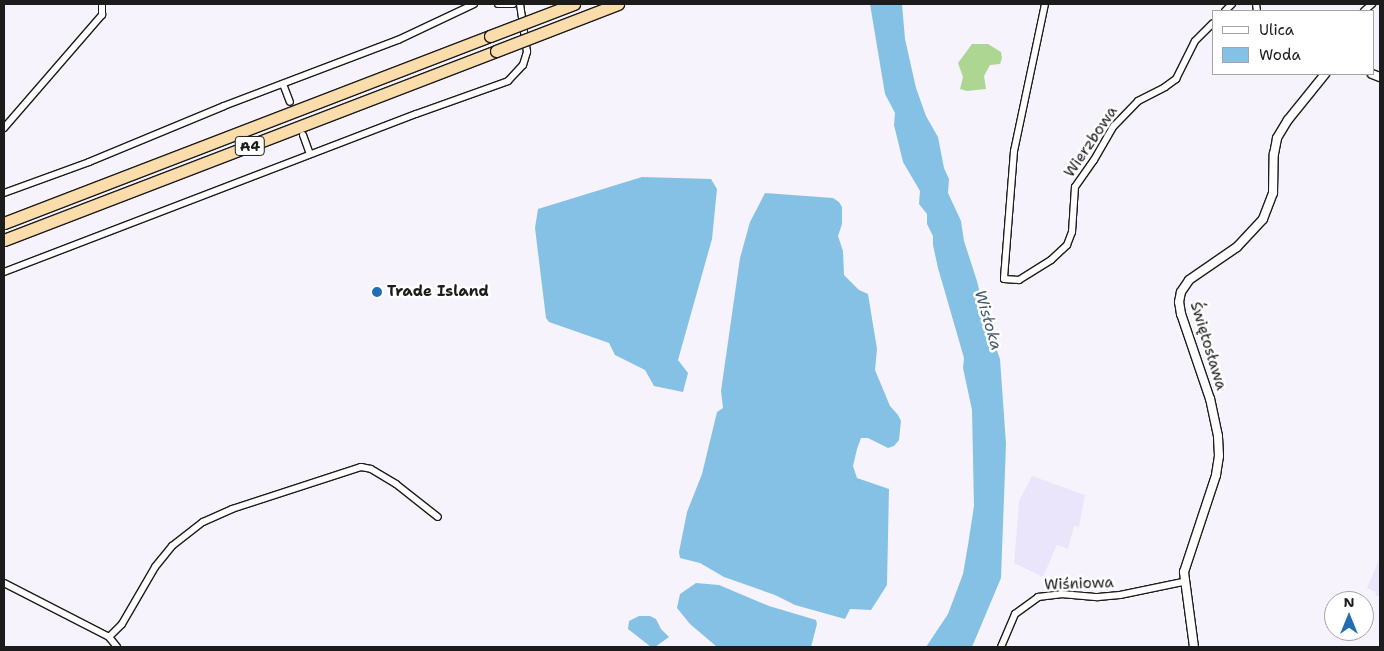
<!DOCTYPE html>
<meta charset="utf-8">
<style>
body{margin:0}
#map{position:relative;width:1384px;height:651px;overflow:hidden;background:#f6f3fd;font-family:"Shantell Sans",sans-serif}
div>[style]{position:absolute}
.built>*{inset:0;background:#ebe5fb}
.green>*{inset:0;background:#add693}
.water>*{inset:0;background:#84c1e4}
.roads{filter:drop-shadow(1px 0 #1c1c1c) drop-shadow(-1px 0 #1c1c1c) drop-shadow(0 1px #1c1c1c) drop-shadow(0 -1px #1c1c1c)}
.minor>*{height:6px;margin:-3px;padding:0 3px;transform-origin:3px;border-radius:3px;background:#fff}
.tertiary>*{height:8px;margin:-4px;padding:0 4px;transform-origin:4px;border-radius:4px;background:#fff}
.motorway>*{height:11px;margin:-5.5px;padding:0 5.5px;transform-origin:5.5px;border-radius:5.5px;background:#fbddab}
.bridges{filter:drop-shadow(1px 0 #1c1c1c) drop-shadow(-1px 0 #1c1c1c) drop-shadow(0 1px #1c1c1c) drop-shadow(0 -1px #1c1c1c)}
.motorway-bridge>*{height:11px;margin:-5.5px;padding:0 5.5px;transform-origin:5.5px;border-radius:5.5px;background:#fbddab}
.dots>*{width:14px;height:14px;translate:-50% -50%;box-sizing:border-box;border:2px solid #fff;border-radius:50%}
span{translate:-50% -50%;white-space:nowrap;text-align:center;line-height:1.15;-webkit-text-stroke:5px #fff;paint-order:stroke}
.shield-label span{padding:1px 4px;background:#fff;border:1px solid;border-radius:4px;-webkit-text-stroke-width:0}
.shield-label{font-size:14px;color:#1c1c1c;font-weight:700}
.street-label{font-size:15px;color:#1c1c1c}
.poi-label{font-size:15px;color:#1c1c1c;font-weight:700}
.left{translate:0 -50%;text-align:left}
.water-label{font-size:16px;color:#465e6c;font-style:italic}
.frame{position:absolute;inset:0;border:5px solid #1c1c1c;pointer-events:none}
.legend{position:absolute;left:1212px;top:10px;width:162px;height:65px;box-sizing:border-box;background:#fff;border:1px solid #a4a4a4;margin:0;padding:6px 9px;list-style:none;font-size:15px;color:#1c1c1c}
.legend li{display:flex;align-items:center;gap:10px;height:25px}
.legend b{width:25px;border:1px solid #a4a4a4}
.north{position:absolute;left:1324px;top:591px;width:50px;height:50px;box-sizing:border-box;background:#fff;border:1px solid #a4a4a4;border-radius:50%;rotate:0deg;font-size:14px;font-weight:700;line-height:20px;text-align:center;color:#1c1c1c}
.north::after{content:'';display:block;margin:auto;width:18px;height:22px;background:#1f6fb2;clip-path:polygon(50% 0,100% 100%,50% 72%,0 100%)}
</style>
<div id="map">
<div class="built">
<i style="clip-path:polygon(1032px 476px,1085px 495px,1079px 527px,1074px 526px,1068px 549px,1057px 545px,1043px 577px,1014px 563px,1019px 501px)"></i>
<i style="clip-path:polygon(1380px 557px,1380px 597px,1375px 595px,1376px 592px,1367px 588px)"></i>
</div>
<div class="green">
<i style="clip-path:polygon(972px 44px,988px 44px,1001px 52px,1002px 58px,1000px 64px,990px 65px,984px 76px,986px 89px,967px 91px,960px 89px,963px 77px,958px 63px)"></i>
</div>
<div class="water">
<i style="clip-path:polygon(870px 4px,902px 4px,905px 39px,916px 88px,926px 116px,938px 137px,944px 168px,949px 179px,948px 193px,961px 221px,964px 241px,977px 281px,987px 323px,1000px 359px,1006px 444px,1001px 578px,972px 647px,926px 647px,948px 614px,963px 574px,968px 545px,974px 506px,972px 410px,963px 368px,964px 358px,938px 268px,933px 245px,933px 236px,927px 224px,927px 214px,919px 204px,920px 191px,903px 162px,894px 125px,895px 113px,885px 94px)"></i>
<i style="clip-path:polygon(642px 177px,711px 179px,717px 189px,712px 239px,678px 360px,688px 373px,683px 392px,654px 386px,645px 370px,615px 355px,609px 343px,549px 322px,546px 318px,535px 228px,538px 209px)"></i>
<i style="clip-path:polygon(765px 193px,833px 198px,839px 202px,842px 207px,842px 224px,838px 236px,843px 251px,844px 275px,859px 290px,868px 294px,877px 349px,875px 370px,890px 406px,898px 415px,901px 421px,899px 440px,894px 446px,888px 448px,868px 438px,861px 438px,857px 449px,853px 466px,857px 478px,889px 489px,887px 585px,871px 610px,850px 609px,845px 619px,795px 605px,775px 595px,724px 577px,700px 563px,680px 558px,679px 552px,687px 512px,702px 474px,717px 412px,723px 408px,721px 391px,740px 258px,750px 222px)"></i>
<i style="clip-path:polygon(696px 583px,719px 585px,769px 606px,816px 620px,817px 624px,811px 647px,717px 647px,690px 624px,677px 608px,680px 594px)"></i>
<i style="clip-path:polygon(639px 616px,650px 616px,656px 619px,661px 629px,669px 637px,655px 647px,651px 647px,628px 629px,629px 621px)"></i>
</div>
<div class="roads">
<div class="minor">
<i style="left:498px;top:4px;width:15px"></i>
<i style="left:1045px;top:4px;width:150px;rotate:101.9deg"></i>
<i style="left:1014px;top:151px;width:128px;rotate:94.5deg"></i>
<i style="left:1004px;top:279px;width:15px;rotate:4deg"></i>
<i style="left:1019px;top:280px;width:38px;rotate:-32deg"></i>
<i style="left:1051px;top:260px;width:22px;rotate:-43deg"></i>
<i style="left:1067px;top:245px;width:14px;rotate:-69deg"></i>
<i style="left:1072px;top:232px;width:45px;rotate:-86.2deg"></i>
<i style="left:1075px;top:187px;width:33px;rotate:-55deg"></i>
<i style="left:1094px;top:160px;width:39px;rotate:-60deg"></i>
<i style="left:1114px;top:126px;width:35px;rotate:-46deg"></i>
<i style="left:1138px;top:101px;width:30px;rotate:-27deg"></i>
<i style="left:1165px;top:87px;width:14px;rotate:-36deg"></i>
<i style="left:1176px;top:79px;width:42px;rotate:-63.4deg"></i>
<i style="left:1195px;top:41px;width:25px;rotate:-45deg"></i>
<i style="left:1256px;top:4px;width:7px;rotate:82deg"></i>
<i style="left:1225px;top:11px;width:10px;rotate:-45deg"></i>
<i style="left:1364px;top:11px;width:11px;rotate:-41deg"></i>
<i style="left:283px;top:84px;width:19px;rotate:69deg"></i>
<i style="left:4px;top:128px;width:150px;rotate:-49.1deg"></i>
<i style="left:102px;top:15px;width:11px;rotate:-90deg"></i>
<i style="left:303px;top:135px;width:20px;rotate:70deg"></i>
<i style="left:4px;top:193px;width:90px;rotate:-20deg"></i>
<i style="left:89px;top:162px;width:146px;rotate:-22.5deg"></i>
<i style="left:224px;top:106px;width:186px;rotate:-20.8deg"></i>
<i style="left:398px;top:40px;width:84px;rotate:-25.3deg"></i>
<i style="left:4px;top:272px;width:441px;rotate:-21deg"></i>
<i style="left:416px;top:114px;width:98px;rotate:-19.7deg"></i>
<i style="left:508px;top:81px;width:22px;rotate:-47deg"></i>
<i style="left:523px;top:65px;width:14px;rotate:-73deg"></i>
<i style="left:527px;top:52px;width:49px;rotate:-98.3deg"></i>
<i style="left:4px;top:583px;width:118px;rotate:27.2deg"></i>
<i style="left:109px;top:637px;width:13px;rotate:51deg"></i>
<i style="left:109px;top:637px;width:18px;rotate:-45deg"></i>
<i style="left:122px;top:624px;width:66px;rotate:-59.9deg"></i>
<i style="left:155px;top:567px;width:27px;rotate:-51deg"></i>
<i style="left:172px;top:546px;width:39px;rotate:-38deg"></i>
<i style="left:203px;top:522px;width:32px;rotate:-24deg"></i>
<i style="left:232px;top:509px;width:136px;rotate:-18deg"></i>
<i style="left:361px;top:467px;width:10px;rotate:11deg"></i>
<i style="left:371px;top:469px;width:29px;rotate:31deg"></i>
<i style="left:396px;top:484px;width:53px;rotate:38.2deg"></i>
<i style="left:1001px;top:647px;width:36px;rotate:-67deg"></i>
<i style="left:1015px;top:614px;width:29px;rotate:-36deg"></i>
<i style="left:1038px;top:597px;width:23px;rotate:-7deg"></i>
<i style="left:1061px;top:594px;width:37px;rotate:5deg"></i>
<i style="left:1098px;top:597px;width:22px;rotate:-5deg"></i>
<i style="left:1120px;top:595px;width:64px;rotate:-11.7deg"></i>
</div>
<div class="tertiary">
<i style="left:1372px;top:74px;width:9px;rotate:21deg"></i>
<i style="left:1194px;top:647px;width:76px;rotate:-97.6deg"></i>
<i style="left:1184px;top:572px;width:102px;rotate:-71.7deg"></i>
<i style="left:1216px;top:475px;width:19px;rotate:-81deg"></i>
<i style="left:1219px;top:456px;width:20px;rotate:-93deg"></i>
<i style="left:1218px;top:436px;width:38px;rotate:-102deg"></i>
<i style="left:1210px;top:399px;width:90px;rotate:-108.8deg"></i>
<i style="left:1181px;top:314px;width:12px;rotate:-99deg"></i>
<i style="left:1179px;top:302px;width:10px;rotate:-79deg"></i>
<i style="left:1181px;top:292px;width:14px;rotate:-56deg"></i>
<i style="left:1189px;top:280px;width:58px;rotate:-34.5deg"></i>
<i style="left:1237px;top:247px;width:38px;rotate:-47deg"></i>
<i style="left:1263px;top:219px;width:28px;rotate:-69deg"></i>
<i style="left:1273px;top:193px;width:39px;rotate:-89deg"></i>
<i style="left:1274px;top:154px;width:16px;rotate:-79deg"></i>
<i style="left:1277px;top:138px;width:21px;rotate:-59deg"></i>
<i style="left:1288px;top:120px;width:59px;rotate:-51.2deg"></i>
</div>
<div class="motorway">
<i style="left:4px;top:223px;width:521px;rotate:-21.05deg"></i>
<i style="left:4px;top:240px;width:527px;rotate:-21.01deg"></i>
</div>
</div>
<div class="bridges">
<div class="motorway-bridge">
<i style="left:490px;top:36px;width:90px;rotate:-20.9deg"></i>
<i style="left:496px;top:51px;width:131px;rotate:-21.1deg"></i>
</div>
</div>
<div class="dots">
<i style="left:377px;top:292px;background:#1f6fb2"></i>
</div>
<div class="shield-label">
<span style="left:250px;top:146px">A4</span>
</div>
<div class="street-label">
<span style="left:1091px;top:142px;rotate:-56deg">Wierzbowa</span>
<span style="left:1208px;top:346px;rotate:73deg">Świętosława</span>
<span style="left:1079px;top:584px;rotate:-2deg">Wiśniowa</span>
</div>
<div class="poi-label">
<span class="left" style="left:387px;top:292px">Trade Island</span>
</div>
<div class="water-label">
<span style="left:988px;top:320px;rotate:74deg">Wisłoka</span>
</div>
<div class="frame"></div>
<ul class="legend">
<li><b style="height:6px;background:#fff"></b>Ulica</li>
<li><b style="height:14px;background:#84c1e4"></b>Woda</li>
</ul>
<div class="north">N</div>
</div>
